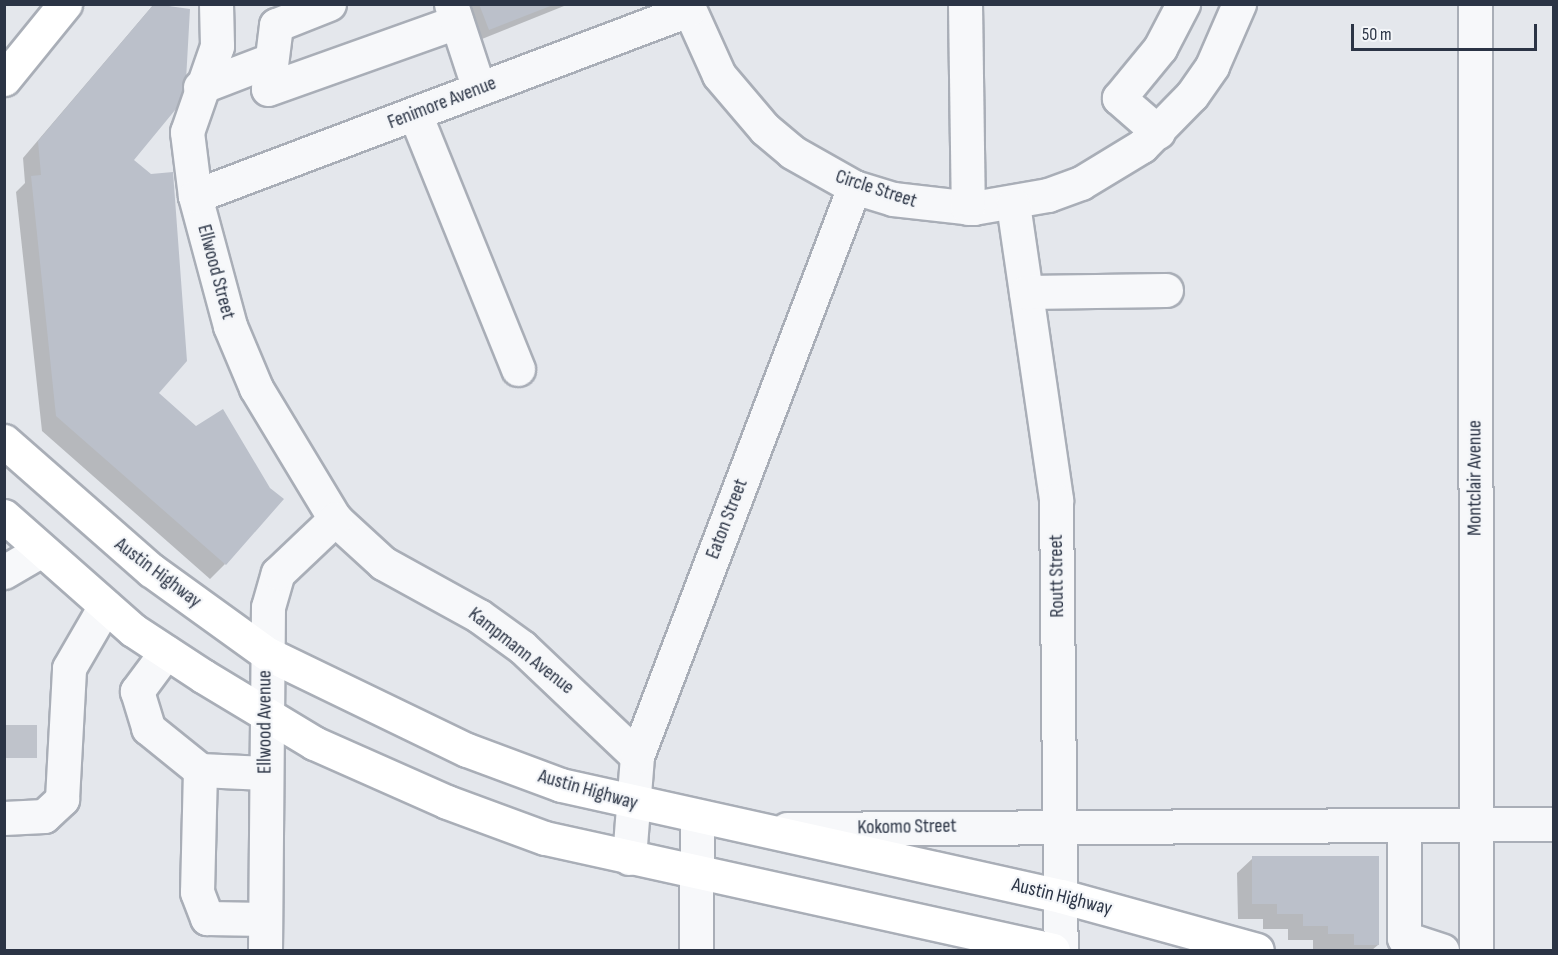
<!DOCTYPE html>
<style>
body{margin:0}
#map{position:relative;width:1558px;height:955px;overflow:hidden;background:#e4e7ec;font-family:"Sofia Sans Condensed",sans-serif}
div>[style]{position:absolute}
.shadow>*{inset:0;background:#0003}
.building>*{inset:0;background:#bbc0ca}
.minor-tunnel>*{height:33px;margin-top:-16.5px;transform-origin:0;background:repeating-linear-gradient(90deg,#bfc3cb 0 33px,transparent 0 49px)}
.roads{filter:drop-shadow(2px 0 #a9aeb7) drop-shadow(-2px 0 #a9aeb7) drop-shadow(0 2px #a9aeb7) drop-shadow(0 -2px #a9aeb7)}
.minor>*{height:33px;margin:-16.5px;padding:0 16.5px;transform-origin:16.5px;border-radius:16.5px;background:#f7f8fa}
.major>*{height:33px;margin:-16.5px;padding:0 16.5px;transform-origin:16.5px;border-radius:16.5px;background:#fff}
span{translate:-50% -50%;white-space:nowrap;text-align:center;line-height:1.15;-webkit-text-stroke:4.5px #f4f6f9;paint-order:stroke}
.street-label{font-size:20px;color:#2b3445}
.frame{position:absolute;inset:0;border:6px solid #2b3445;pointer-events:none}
.scale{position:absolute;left:1351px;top:24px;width:186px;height:27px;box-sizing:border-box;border:3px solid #2b3445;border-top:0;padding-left:8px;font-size:18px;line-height:21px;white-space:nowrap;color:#2b3445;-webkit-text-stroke:4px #f4f6f9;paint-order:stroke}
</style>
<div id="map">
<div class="shadow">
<i style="clip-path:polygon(154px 4px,189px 10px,132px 160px,157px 393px,225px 564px,210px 579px,42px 431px,16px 192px,25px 183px,23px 158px)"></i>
<i style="clip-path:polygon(463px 4px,569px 4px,477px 41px)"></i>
<i style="clip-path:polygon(1253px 858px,1378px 945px,1372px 950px,1313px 949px,1313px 940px,1288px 940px,1288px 929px,1263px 929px,1263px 919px,1238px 919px,1237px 873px)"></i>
</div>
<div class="building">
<i style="clip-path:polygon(154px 4px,190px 9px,185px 98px,134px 160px,151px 174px,173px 172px,187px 361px,159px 393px,196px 426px,223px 409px,270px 488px,284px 499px,226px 565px,56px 416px,31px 176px,41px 175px,38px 141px)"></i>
<i style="clip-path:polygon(479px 4px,553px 4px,553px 5px,489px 30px)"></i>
<i style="clip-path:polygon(1252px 856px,1379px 856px,1379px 945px,1354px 945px,1354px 934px,1328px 934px,1328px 926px,1303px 926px,1303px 914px,1277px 914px,1277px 904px,1252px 904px)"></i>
</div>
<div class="minor-tunnel">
<i style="left:4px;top:741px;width:40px"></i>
</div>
<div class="roads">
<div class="minor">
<i style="left:216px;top:4px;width:42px;rotate:88.6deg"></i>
<i style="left:217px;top:46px;width:91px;rotate:109.2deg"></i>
<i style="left:187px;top:132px;width:64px;rotate:82.9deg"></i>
<i style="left:195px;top:196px;width:135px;rotate:74.9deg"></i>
<i style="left:230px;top:326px;width:67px;rotate:67.2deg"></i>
<i style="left:256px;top:388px;width:153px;rotate:58.9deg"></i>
<i style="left:335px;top:519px;width:65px;rotate:42.5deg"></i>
<i style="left:383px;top:563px;width:110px;rotate:28.9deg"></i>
<i style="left:479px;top:616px;width:53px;rotate:35.8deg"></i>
<i style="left:522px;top:647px;width:158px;rotate:43.5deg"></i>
<i style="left:329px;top:4px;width:57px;rotate:158.4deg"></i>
<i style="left:276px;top:25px;width:64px;rotate:97.1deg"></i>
<i style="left:268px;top:89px;width:200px;rotate:-19.6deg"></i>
<i style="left:451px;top:4px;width:89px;rotate:71.8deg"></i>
<i style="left:687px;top:4px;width:78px;rotate:65.7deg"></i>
<i style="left:719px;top:75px;width:71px;rotate:49.6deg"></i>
<i style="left:765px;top:129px;width:35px;rotate:40deg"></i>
<i style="left:792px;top:152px;width:71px;rotate:29.4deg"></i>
<i style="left:854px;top:187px;width:41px;rotate:17.1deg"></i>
<i style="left:893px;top:199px;width:81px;rotate:6.4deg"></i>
<i style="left:973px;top:208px;width:76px;rotate:-9.8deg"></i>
<i style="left:1048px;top:195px;width:35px;rotate:-20deg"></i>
<i style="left:1081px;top:183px;width:71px;rotate:-31.2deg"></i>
<i style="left:1142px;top:146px;width:71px;rotate:-45.6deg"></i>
<i style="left:1192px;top:95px;width:35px;rotate:-55deg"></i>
<i style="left:1212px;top:66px;width:68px;rotate:-66.5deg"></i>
<i style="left:965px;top:4px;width:204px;rotate:89.2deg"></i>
<i style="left:1475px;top:4px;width:946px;rotate:89.94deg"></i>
<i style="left:200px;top:87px;width:73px;rotate:-20.9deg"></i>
<i style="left:415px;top:114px;width:275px;rotate:68deg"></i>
<i style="left:1158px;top:132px;width:52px;rotate:-138.9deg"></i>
<i style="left:1119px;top:98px;width:65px;rotate:-50.6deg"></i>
<i style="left:1160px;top:48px;width:50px;rotate:-62.4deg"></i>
<i style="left:195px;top:196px;width:527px;rotate:-20.67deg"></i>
<i style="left:1013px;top:204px;width:299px;rotate:81.7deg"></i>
<i style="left:1056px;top:500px;width:450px;rotate:89.4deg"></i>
<i style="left:1026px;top:292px;width:140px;rotate:-0.8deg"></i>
<i style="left:4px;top:572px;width:42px;rotate:-30.3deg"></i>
<i style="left:166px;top:652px;width:49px;rotate:126.6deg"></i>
<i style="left:137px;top:691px;width:39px;rotate:73deg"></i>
<i style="left:148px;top:728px;width:67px;rotate:38.9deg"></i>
<i style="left:200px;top:770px;width:65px;rotate:2.6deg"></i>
<i style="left:200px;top:770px;width:122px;rotate:91.4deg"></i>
<i style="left:197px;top:892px;width:28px;rotate:69deg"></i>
<i style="left:207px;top:918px;width:58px;rotate:1deg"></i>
<i style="left:4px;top:818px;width:40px;rotate:-2.9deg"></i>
<i style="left:44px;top:816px;width:25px;rotate:-43deg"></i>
<i style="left:62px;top:799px;width:131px;rotate:-86.9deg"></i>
<i style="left:69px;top:668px;width:72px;rotate:-59.9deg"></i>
<i style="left:1404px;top:825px;width:113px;rotate:90deg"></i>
<i style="left:1404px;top:938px;width:40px;rotate:18deg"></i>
<i style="left:787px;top:829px;width:767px;rotate:-0.37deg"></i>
<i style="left:629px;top:858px;width:102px;rotate:-85.5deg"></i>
<i style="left:637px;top:756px;width:609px;rotate:-69.12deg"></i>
<i style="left:265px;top:950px;width:343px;rotate:-89.5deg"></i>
<i style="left:268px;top:607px;width:35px;rotate:-74deg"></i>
<i style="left:278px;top:573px;width:79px;rotate:-43.5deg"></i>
<i style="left:696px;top:950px;width:131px;rotate:-89.6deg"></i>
</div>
<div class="major">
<i style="left:4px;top:79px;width:97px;rotate:-50.9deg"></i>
<i style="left:4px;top:441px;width:196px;rotate:41.3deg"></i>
<i style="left:151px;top:570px;width:142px;rotate:35.8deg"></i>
<i style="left:266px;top:653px;width:223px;rotate:25.8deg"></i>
<i style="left:467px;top:750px;width:100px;rotate:20.4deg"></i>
<i style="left:561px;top:785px;width:512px;rotate:12.52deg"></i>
<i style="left:1061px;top:896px;width:203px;rotate:15.4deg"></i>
<i style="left:4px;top:516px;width:172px;rotate:41.5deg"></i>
<i style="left:133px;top:630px;width:84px;rotate:33.3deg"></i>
<i style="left:203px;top:676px;width:130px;rotate:31.1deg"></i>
<i style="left:314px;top:743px;width:145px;rotate:23.9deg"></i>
<i style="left:447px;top:802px;width:104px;rotate:20.2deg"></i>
<i style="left:545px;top:838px;width:520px;rotate:12.43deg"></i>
</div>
</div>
<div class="street-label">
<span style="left:442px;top:103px;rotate:-21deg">Fenimore Avenue</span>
<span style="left:876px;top:189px;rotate:18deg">Circle Street</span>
<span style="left:216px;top:272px;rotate:75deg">Ellwood Street</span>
<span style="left:1475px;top:478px;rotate:-90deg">Montclair Avenue</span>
<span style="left:727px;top:519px;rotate:-69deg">Eaton Street</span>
<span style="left:158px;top:573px;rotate:37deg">Austin Highway</span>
<span style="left:1057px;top:576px;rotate:-91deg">Routt Street</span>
<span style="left:521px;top:651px;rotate:38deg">Kampmann Avenue</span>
<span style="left:265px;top:722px;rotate:-90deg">Ellwood Avenue</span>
<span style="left:588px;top:790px;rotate:16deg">Austin Highway</span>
<span style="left:907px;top:827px;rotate:-1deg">Kokomo Street</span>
<span style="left:1062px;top:897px;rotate:14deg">Austin Highway</span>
</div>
<div class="frame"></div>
<div class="scale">50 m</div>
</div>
